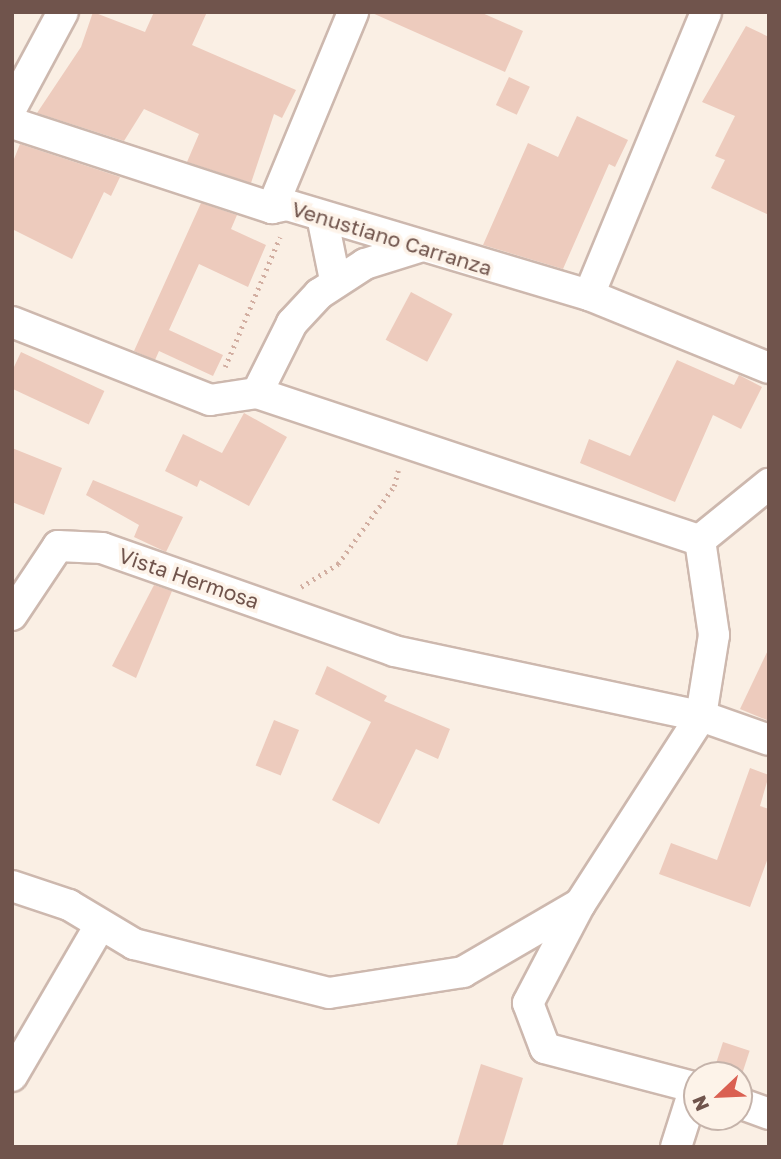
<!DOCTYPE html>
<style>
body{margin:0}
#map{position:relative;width:781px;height:1159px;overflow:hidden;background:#faefe4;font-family:"Golos Text",sans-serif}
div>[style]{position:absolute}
.building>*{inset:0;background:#edcbbd;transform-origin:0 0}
.path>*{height:4.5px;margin-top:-2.25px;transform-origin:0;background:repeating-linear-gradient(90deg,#d2aea1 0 2px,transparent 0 7px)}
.roads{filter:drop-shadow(2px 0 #cdb8ae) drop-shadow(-2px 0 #cdb8ae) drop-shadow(0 2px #cdb8ae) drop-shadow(0 -2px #cdb8ae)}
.minor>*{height:30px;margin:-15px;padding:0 15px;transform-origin:15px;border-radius:15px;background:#fff}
span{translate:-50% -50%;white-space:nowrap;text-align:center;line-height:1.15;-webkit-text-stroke:7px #fdf3e9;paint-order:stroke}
.street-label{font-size:21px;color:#70544c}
.frame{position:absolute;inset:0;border:14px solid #70544c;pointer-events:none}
.north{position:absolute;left:683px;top:1061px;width:70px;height:70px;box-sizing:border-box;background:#fdf3e9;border:2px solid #c5b3aa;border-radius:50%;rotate:247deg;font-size:19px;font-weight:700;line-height:28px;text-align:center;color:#70544c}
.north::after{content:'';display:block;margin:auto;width:24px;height:32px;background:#da6052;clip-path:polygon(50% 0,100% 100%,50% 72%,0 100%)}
</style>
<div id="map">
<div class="building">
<i style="clip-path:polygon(93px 12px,145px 32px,154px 12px,207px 12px,192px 45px,296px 90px,282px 118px,274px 114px,251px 183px,187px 162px,199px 134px,144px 109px,124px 141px,37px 113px,81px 47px)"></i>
<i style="clip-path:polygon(370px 12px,480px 12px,523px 31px,505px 72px)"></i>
<i style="clip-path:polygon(746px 26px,769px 37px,769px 215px,711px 188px,725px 160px,715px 156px,735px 116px,702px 102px)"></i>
<i style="left:509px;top:77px;width:23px;height:31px;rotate:25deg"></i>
<i style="clip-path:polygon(577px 116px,628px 140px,615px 167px,609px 164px,563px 269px,483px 245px,528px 143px,558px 157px)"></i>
<i style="clip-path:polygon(20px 144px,120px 177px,111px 196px,104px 192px,72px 259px,12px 229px,12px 164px)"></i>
<i style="clip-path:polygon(201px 203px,237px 215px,231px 229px,266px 245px,248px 287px,199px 264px,169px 330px,223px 355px,213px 376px,159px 351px,155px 360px,134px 351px)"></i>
<i style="left:411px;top:292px;width:47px;height:54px;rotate:28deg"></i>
<i style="left:21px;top:352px;width:92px;height:37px;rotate:25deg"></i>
<i style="clip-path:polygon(677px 360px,734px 385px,739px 375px,762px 387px,741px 429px,713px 415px,675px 502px,580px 463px,589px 439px,630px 456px)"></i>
<i style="clip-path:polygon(244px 413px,287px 437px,249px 506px,200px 480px,197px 487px,165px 471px,183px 434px,222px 453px)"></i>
<i style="clip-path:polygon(12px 448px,62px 468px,44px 515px,12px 502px)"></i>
<i style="clip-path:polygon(93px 480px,183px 517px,166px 552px,134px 537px,139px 525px,86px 495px)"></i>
<i style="clip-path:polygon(154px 585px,172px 591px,136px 678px,112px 666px)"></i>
<i style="clip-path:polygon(769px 648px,769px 721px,740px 709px)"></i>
<i style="clip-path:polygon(327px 666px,387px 696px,384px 701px,450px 729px,438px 759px,416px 749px,379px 824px,332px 800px,371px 722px,315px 694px)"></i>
<i style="left:274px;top:720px;width:27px;height:49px;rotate:22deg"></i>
<i style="clip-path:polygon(750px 768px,769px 775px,760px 806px,769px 809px,769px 855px,750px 907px,659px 874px,671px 843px,717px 860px)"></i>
<i style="left:723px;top:1042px;width:28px;height:25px;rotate:18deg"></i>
<i style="clip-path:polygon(481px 1064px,523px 1078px,502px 1147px,456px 1147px)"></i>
</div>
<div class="path">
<i style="left:225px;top:367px;width:141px;rotate:-67.1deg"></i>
<i style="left:301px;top:587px;width:44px;rotate:-31.9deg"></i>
<i style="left:338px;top:564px;width:96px;rotate:-54.3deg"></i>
<i style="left:394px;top:486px;width:16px;rotate:-75deg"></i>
</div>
<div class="roads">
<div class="minor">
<i style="left:12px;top:107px;width:108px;rotate:-61.8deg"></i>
<i style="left:12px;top:123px;width:274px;rotate:18.1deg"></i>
<i style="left:272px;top:208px;width:15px;rotate:-11deg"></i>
<i style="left:287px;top:205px;width:315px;rotate:16.6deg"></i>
<i style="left:589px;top:295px;width:194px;rotate:22.1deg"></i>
<i style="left:272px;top:208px;width:212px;rotate:-67.5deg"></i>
<i style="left:322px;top:216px;width:65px;rotate:78.5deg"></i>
<i style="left:589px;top:295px;width:306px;rotate:-67.5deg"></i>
<i style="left:12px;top:322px;width:213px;rotate:21.5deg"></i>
<i style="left:210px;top:400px;width:48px;rotate:-8.5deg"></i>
<i style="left:257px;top:393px;width:467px;rotate:18.4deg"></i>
<i style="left:257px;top:393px;width:78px;rotate:-63.4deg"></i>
<i style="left:292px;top:323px;width:40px;rotate:-47deg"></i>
<i style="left:319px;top:294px;width:55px;rotate:-33.1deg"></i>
<i style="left:365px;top:264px;width:57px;rotate:-17.5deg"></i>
<i style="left:12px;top:615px;width:83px;rotate:-56.3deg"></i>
<i style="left:58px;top:546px;width:44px;rotate:2.6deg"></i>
<i style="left:102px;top:548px;width:310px;rotate:19.4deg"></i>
<i style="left:394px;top:651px;width:314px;rotate:12deg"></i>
<i style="left:701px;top:716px;width:72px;rotate:19.4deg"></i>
<i style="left:12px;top:886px;width:60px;rotate:18.4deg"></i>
<i style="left:69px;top:905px;width:76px;rotate:31deg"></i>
<i style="left:134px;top:944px;width:201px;rotate:14.1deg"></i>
<i style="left:329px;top:993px;width:136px;rotate:-8.9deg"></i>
<i style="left:463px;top:972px;width:135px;rotate:-30.2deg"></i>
<i style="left:12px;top:1076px;width:173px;rotate:-59.7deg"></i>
<i style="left:697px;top:1088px;width:157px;rotate:-165.3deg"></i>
<i style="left:545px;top:1048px;width:48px;rotate:-110.7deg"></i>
<i style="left:528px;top:1003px;width:112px;rotate:-62.3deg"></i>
<i style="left:580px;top:904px;width:224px;rotate:-57.2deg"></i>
<i style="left:701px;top:716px;width:82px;rotate:-80.9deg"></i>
<i style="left:714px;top:635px;width:96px;rotate:-98.4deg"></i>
<i style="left:700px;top:540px;width:89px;rotate:-39.1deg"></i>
<i style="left:739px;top:1103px;width:32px;rotate:20deg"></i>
<i style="left:676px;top:1147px;width:63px;rotate:-72.4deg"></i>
</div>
</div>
<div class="street-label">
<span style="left:392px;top:238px;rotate:17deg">Venustiano Carranza</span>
<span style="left:189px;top:578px;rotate:19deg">Vista Hermosa</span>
</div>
<div class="frame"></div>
<div class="north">N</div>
</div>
